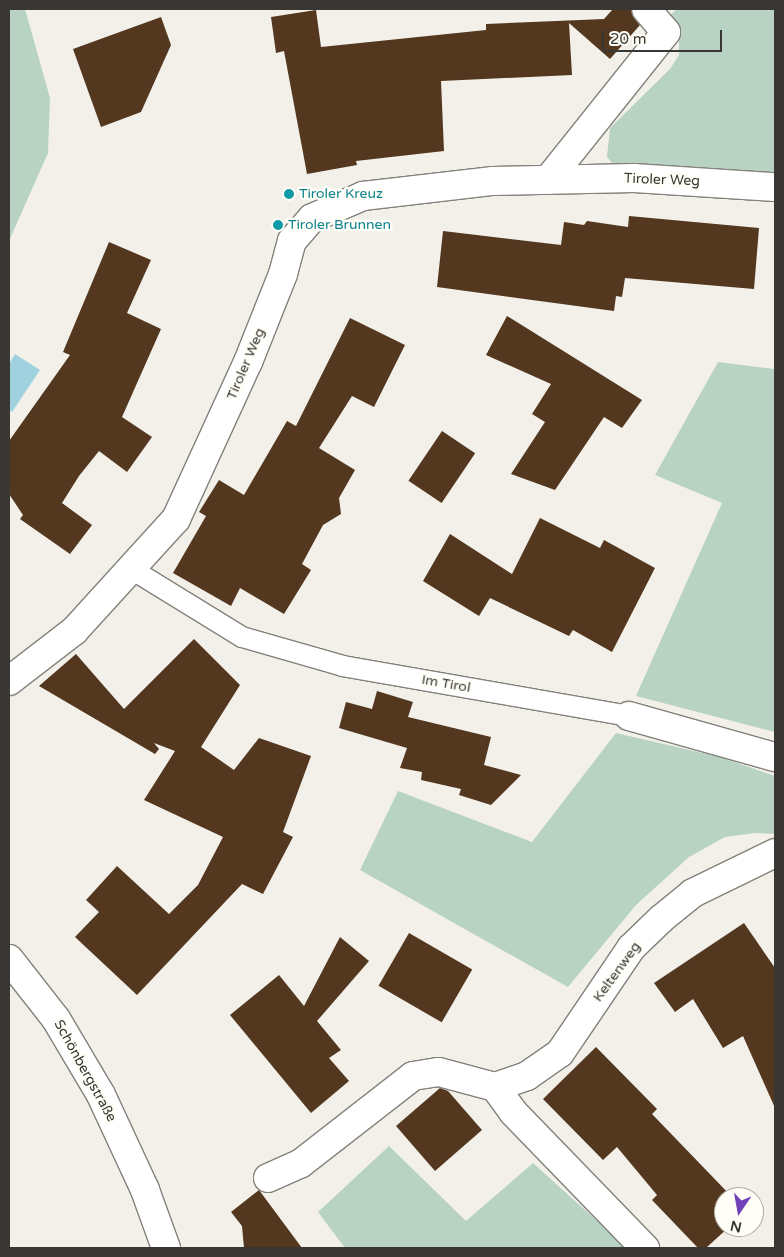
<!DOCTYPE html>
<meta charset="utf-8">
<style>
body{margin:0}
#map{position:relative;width:784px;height:1257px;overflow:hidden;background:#f2f0e9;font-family:"Varela Round",sans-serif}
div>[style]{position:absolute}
.green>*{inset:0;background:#b8d3c4}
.water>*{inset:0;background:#a0d1de}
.building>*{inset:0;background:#53371f;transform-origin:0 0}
.roads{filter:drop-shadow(1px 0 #82817a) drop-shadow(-1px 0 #82817a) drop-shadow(0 1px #82817a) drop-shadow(0 -1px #82817a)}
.service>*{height:20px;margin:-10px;padding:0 10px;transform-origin:10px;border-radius:10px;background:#fff}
.pedestrian>*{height:28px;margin:-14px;padding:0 14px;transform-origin:14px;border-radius:14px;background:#fff}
.minor>*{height:28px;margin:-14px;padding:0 14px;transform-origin:14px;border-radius:14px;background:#fff}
.dots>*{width:14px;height:14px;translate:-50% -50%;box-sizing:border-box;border:2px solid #fffef7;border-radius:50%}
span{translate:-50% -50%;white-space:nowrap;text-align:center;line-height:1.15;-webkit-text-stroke:5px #fffef7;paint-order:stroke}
.street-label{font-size:14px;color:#383734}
.culture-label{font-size:14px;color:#0d838f}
.left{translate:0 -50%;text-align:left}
.frame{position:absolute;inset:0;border:10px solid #383734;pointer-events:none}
.north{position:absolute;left:714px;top:1187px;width:50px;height:50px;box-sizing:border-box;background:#fffef7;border:1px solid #afaea9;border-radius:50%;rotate:192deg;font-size:14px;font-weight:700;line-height:20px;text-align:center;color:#383734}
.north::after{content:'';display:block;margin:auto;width:18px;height:22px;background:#7041b9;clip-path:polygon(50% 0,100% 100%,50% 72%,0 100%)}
.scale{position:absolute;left:602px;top:30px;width:120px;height:22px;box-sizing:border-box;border:2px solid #383734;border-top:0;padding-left:6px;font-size:15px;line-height:18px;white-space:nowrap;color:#383734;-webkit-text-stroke:4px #fffef7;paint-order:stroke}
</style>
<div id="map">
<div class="green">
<i style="clip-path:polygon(9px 9px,25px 9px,50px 98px,48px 153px,9px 241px)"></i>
<i style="clip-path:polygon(677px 9px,775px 9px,775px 174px,614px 165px,607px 157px,610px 128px,670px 69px,679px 55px,679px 34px,667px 18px)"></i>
<i style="clip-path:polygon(718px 362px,775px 369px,775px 732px,636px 696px,722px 503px,655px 475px)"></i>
<i style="clip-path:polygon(616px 733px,720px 757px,775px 776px,775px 834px,755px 833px,725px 837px,689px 857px,636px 905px,568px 987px,360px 870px,398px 791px,532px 842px)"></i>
<i style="clip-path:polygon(389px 1146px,466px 1221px,533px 1163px,627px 1248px,345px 1248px,318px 1212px)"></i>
</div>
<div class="water">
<i style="clip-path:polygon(15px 354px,40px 370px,12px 412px,9px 410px,9px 364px)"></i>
</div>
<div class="building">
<i style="clip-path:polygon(613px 9px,631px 9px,640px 25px,610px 59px,569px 23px,572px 75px,441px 81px,444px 151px,356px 161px,357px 165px,307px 174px,284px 51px,276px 53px,271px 17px,316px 10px,321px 47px,486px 30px,486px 24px,604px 19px)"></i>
<i style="clip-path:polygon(161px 17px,171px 45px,141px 112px,101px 127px,73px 49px)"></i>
<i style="clip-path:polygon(629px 216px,759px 228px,754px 289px,625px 278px,622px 297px,616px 296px,614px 311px,437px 287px,443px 231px,561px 245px,564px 222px,584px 225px,587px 221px,628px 227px)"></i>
<i style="clip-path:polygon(109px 242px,151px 260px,127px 313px,161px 329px,122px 417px,152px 437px,127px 472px,99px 451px,79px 476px,62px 503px,92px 525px,70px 554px,20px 519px,23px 515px,9px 494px,9px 441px,70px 355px,63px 352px)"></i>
<i style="clip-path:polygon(507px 316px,642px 400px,622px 428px,604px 417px,555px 490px,511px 474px,545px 422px,532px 414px,551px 384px,486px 355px)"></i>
<i style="clip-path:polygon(350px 318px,405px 345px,374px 407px,352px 396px,319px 448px,355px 470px,339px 498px,341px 514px,323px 525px,302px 564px,311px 570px,284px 614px,240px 588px,231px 606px,173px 573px,206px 516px,199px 512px,219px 480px,244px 495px,287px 421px,296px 426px)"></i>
<i style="left:442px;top:431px;width:40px;height:60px;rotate:34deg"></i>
<i style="clip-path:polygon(540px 518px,600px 548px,604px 540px,655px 568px,612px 652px,573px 630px,569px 636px,490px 598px,479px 616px,423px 581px,450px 534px,512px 574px)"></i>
<i style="clip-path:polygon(194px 639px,240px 685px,201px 747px,234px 770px,259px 738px,311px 756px,283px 832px,293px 837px,263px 894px,242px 884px,137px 995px,75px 937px,99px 912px,86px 900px,117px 866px,169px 914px,198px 885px,223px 837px,144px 800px,175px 751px,154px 743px,159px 749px,155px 754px,39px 686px,76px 654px,124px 709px)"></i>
<i style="clip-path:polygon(377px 691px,413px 702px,408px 717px,491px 737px,484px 765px,521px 775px,491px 805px,459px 795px,461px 789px,421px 780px,422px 772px,400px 768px,407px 748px,339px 728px,346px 702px,372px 709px)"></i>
<i style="clip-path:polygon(744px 923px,775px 968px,775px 1108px,743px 1036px,723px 1048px,693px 999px,675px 1012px,654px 983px)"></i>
<i style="left:409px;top:933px;width:73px;height:61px;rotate:30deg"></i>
<i style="clip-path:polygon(340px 937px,369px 961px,317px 1021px,341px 1050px,329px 1058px,349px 1081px,311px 1113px,230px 1015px,279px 975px,304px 1006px)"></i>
<i style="clip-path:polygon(596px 1047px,657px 1109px,652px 1114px,732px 1197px,724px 1197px,724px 1227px,729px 1227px,706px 1248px,698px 1248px,652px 1200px,657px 1195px,617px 1147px,603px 1160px,543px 1099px)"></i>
<i style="clip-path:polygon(440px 1088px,448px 1091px,482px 1130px,435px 1171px,396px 1126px)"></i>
<i style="clip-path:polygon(259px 1190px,302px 1248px,244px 1248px,242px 1226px,231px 1212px)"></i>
</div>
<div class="roads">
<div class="service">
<i style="left:133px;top:570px;width:128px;rotate:31.6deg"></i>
<i style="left:242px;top:637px;width:105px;rotate:16deg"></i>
<i style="left:343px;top:666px;width:290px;rotate:9.9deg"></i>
</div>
<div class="pedestrian">
<i style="left:495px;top:1087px;width:31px;rotate:54deg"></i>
<i style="left:513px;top:1112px;width:190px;rotate:45.9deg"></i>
</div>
<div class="minor">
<i style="left:548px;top:180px;width:189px;rotate:-51.4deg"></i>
<i style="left:666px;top:32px;width:30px;rotate:-131deg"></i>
<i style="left:9px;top:681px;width:82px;rotate:-37.6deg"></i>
<i style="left:74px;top:631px;width:151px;rotate:-47.7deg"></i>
<i style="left:176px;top:519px;width:173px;rotate:-65.4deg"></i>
<i style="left:248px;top:362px;width:95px;rotate:-68.3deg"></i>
<i style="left:283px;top:274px;width:34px;rotate:-75deg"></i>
<i style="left:292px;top:241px;width:30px;rotate:-49deg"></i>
<i style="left:312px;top:218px;width:56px;rotate:-23.3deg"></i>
<i style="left:363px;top:196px;width:131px;rotate:-6.6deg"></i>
<i style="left:493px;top:181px;width:141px;rotate:-1.2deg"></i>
<i style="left:634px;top:178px;width:141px;rotate:3.7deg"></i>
<i style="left:629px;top:716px;width:152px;rotate:15.7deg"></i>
<i style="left:9px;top:959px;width:76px;rotate:51.9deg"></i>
<i style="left:56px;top:1019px;width:88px;rotate:59.4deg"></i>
<i style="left:101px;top:1095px;width:105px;rotate:65.1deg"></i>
<i style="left:145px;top:1190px;width:62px;rotate:70.1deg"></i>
<i style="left:268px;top:1178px;width:35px;rotate:-24deg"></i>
<i style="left:300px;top:1164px;width:143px;rotate:-37.9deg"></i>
<i style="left:413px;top:1076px;width:26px;rotate:-9deg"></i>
<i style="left:439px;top:1072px;width:58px;rotate:15deg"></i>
<i style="left:495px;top:1087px;width:34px;rotate:-19deg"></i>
<i style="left:527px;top:1076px;width:40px;rotate:-34.9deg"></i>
<i style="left:560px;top:1053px;width:127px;rotate:-55.9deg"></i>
<i style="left:631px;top:948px;width:42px;rotate:-44deg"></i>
<i style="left:661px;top:919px;width:41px;rotate:-39.1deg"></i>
<i style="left:693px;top:893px;width:91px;rotate:-26deg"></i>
</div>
</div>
<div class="dots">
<i style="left:289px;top:194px;background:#0f9aa8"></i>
<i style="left:278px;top:225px;background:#0f9aa8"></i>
</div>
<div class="street-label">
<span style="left:662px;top:180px;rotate:2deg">Tiroler Weg</span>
<span style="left:246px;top:364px;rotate:-67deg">Tiroler Weg</span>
<span style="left:446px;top:684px;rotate:10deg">Im Tirol</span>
<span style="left:617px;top:972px;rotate:-54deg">Keltenweg</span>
<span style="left:85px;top:1071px;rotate:61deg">Schönbergstraße</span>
</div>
<div class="culture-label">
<span class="left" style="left:299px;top:194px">Tiroler Kreuz</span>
<span class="left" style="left:288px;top:225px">Tiroler Brunnen</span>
</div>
<div class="frame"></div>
<div class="north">N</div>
<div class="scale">20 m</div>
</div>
